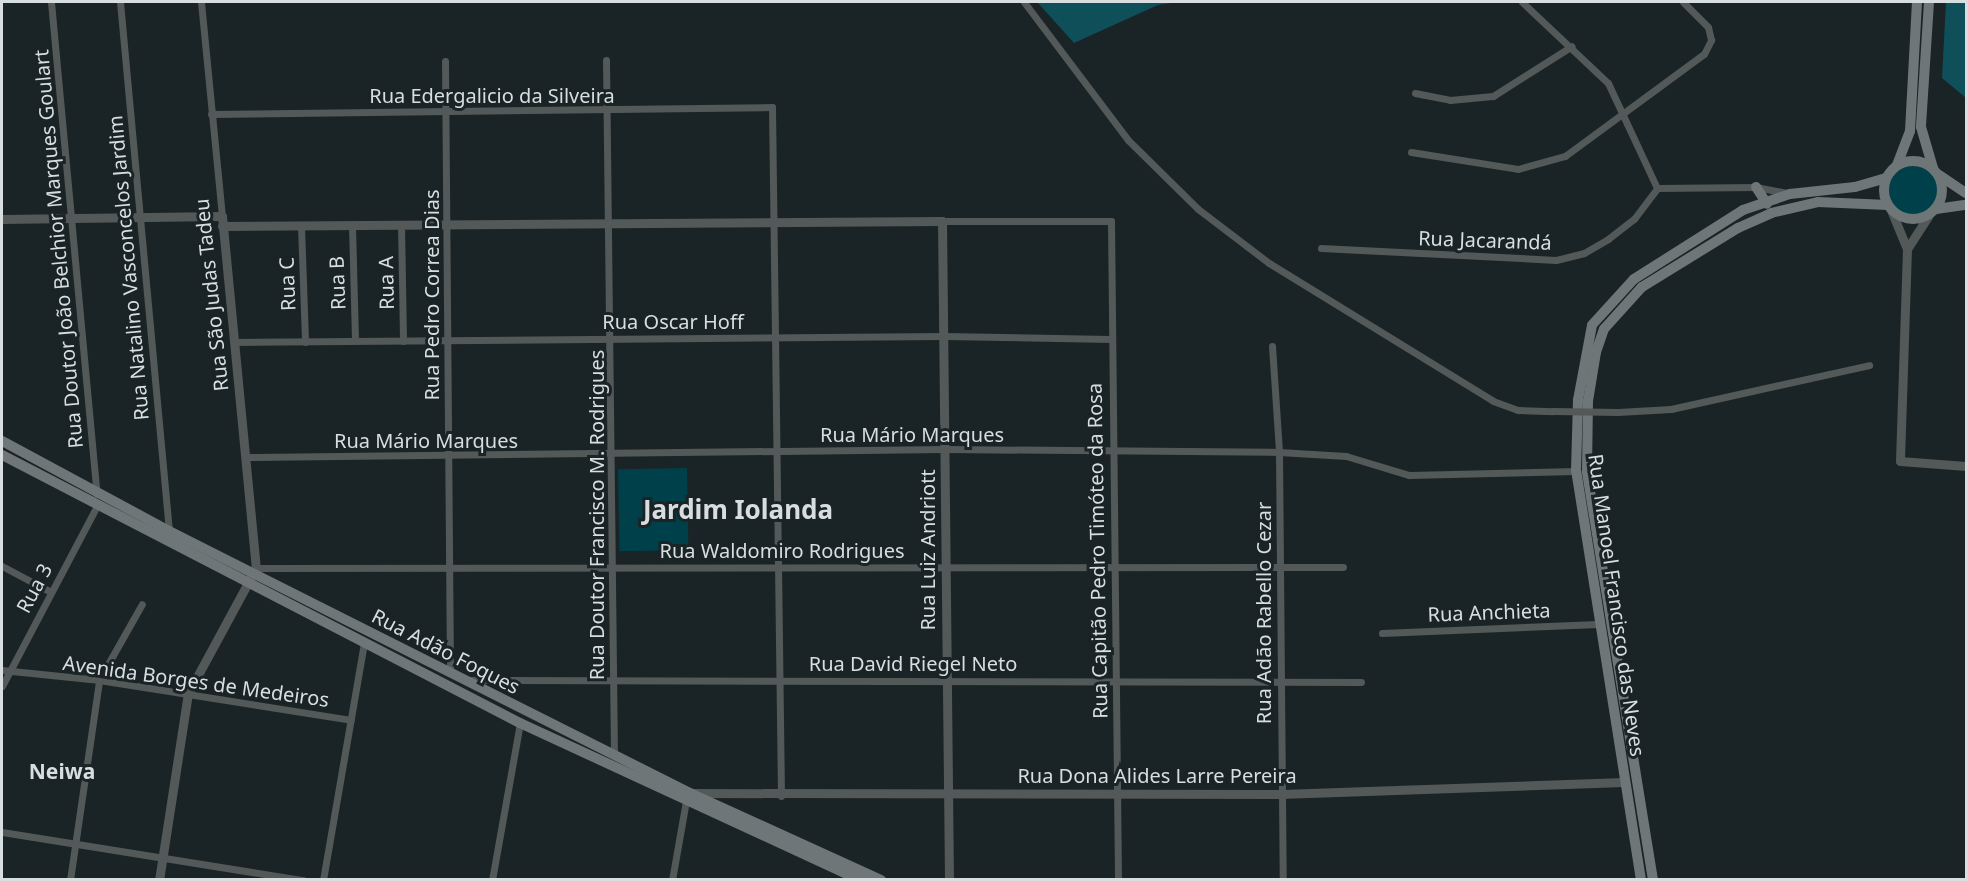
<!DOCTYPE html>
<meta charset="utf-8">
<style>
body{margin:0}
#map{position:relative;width:1968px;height:881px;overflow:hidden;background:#1a2325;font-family:"Noto Sans",sans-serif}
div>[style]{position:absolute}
.green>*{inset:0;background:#00404a;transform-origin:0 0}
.round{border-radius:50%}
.forest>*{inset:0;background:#0f4f5a}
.minor>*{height:7px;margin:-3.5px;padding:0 3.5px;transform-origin:3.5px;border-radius:3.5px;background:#535859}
.tertiary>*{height:9px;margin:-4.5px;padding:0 4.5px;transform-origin:4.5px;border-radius:4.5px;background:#535859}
.secondary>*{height:10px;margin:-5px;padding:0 5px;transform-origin:5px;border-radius:5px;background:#6f7678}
.secondary>.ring{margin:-5px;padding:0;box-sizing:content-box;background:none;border:10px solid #6f7678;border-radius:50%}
.minor-bridge>*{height:7px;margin:-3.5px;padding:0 3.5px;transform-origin:3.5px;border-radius:3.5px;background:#535859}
span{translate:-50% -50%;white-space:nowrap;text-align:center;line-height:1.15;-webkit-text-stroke:6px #1a2325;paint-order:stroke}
.street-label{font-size:20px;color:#d8dedf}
.neighbourhood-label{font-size:21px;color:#d8dedf;font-weight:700}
.district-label{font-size:26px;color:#d8dedf;font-weight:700}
.frame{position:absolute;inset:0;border:3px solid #d8dedf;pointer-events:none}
</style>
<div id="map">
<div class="green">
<i class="round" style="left:1888px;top:166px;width:50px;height:50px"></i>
<i style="left:687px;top:468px;width:82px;height:69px;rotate:89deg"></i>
</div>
<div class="forest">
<i style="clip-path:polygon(1037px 2px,1179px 2px,1158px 5px,1074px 43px)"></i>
<i style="clip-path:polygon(1946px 2px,1966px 2px,1966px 98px,1942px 78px)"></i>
</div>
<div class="minor">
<i style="left:51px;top:2px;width:494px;rotate:84.7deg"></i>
<i style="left:120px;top:2px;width:531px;rotate:84.71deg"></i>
<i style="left:201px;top:2px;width:215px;rotate:84.4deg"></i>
<i style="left:1024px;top:2px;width:173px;rotate:53deg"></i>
<i style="left:1128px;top:140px;width:98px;rotate:44.6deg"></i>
<i style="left:1198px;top:209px;width:89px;rotate:37.3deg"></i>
<i style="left:1269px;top:263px;width:263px;rotate:31.6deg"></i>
<i style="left:1493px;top:401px;width:27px;rotate:20deg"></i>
<i style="left:1518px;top:410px;width:34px;rotate:2deg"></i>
<i style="left:1522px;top:2px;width:118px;rotate:43.3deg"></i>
<i style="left:1608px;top:83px;width:116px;rotate:65deg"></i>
<i style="left:606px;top:60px;width:694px;rotate:89.34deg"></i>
<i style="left:445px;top:61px;width:612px;rotate:89.53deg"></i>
<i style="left:1415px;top:93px;width:36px;rotate:11deg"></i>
<i style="left:1450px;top:100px;width:43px;rotate:-5.3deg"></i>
<i style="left:1493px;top:96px;width:93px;rotate:-32.3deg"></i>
<i style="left:211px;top:114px;width:561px;rotate:-0.71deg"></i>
<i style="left:772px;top:107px;width:689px;rotate:89.25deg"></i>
<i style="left:1411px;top:152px;width:108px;rotate:9deg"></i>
<i style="left:1518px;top:169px;width:49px;rotate:-15.5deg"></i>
<i style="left:1565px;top:156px;width:172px;rotate:-36.3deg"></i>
<i style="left:1704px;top:54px;width:16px;rotate:-63deg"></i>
<i style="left:1711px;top:40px;width:13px;rotate:-103deg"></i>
<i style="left:1708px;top:27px;width:35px;rotate:-135deg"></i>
<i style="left:1657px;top:188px;width:99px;rotate:-0.6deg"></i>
<i style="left:1756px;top:187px;width:33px;rotate:11deg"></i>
<i style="left:942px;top:221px;width:169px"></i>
<i style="left:1111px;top:221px;width:659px;rotate:89.39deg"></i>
<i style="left:401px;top:224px;width:117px;rotate:89deg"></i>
<i style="left:352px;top:225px;width:116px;rotate:88.5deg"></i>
<i style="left:301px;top:226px;width:116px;rotate:88deg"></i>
<i style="left:1321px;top:248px;width:235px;rotate:2.9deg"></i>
<i style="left:1556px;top:260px;width:29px;rotate:-14deg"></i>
<i style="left:1584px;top:253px;width:28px;rotate:-30deg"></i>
<i style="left:1608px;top:239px;width:33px;rotate:-38deg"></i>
<i style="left:1634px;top:219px;width:39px;rotate:-53deg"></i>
<i style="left:234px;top:342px;width:710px;rotate:-0.48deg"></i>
<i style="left:944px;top:336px;width:167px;rotate:1deg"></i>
<i style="left:1272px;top:346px;width:106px;rotate:86.2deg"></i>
<i style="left:1279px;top:452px;width:428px;rotate:89.5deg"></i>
<i style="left:1618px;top:412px;width:53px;rotate:-3.2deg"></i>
<i style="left:1671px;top:409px;width:203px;rotate:-12.5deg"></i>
<i style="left:245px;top:457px;width:700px;rotate:-0.65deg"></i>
<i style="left:945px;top:449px;width:334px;rotate:0.5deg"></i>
<i style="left:1279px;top:452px;width:67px;rotate:3.4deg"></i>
<i style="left:1346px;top:456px;width:66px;rotate:16.8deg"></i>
<i style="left:1409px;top:475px;width:167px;rotate:-1.4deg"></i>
<i style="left:2px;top:566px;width:55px;rotate:28deg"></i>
<i style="left:256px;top:568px;width:1087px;rotate:-0.05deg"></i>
<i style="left:1382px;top:633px;width:216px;rotate:-2.4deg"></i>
<i style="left:2px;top:670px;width:98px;rotate:5.9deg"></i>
<i style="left:99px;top:680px;width:255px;rotate:9deg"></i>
<i style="left:470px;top:680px;width:891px;rotate:0.13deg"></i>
<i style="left:2px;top:686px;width:204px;rotate:-62.2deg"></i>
<i style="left:2px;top:832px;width:305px;rotate:9.1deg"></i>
<i style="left:70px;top:880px;width:202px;rotate:-81.7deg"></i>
<i style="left:99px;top:680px;width:87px;rotate:-60.5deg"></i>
<i style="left:323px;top:880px;width:242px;rotate:-80.2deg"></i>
<i style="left:492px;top:880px;width:159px;rotate:-79.9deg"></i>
<i style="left:672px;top:880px;width:80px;rotate:-80deg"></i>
</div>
<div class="tertiary">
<i style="left:1891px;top:210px;width:42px;rotate:67.7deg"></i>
<i style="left:1907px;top:249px;width:212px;rotate:91.9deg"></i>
<i style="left:1900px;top:461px;width:66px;rotate:4.3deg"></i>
<i style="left:2px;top:219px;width:220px;rotate:-0.8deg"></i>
<i style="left:222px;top:216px;width:354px;rotate:84.5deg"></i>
<i style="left:256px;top:568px;width:142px;rotate:118.5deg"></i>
<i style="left:188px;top:693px;width:189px;rotate:98.8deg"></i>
<i style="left:222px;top:226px;width:720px;rotate:-0.4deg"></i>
<i style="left:942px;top:221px;width:659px;rotate:89.39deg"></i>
<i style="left:1907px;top:249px;width:40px;rotate:-57.1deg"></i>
<i style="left:691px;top:793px;width:590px;rotate:0.1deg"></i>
<i style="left:1281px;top:794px;width:343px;rotate:-2deg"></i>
</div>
<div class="secondary">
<i style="left:1929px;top:2px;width:125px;rotate:93.7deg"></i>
<i style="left:1921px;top:127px;width:43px;rotate:73.7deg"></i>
<i class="ring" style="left:1884px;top:161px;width:48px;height:48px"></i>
<i style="left:1897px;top:165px;width:36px;rotate:-69deg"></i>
<i style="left:1910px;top:131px;width:129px;rotate:-86.9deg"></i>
<i style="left:1939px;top:175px;width:32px;rotate:34deg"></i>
<i style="left:1756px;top:187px;width:20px;rotate:57deg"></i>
<i style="left:1936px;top:209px;width:30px;rotate:-8deg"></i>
<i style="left:2px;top:441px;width:190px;rotate:28.3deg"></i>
<i style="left:169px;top:531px;width:583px;rotate:26.7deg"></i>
<i style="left:690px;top:793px;width:210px;rotate:24.5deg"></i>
<i style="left:2px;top:455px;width:583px;rotate:27.36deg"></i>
<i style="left:520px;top:723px;width:374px;rotate:24.8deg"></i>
<i style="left:1641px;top:880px;width:414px;rotate:-99deg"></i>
<i style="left:1576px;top:471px;width:71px;rotate:-88.4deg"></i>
<i style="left:1578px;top:400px;width:76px;rotate:-79.4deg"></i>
<i style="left:1592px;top:325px;width:62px;rotate:-47.6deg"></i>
<i style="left:1634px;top:279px;width:129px;rotate:-32.3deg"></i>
<i style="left:1743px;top:210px;width:50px;rotate:-18.8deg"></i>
<i style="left:1790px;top:194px;width:65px;rotate:-6.1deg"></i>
<i style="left:1855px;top:187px;width:32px;rotate:-16deg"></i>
<i style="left:1653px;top:880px;width:414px;rotate:-99.2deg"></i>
<i style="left:1587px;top:471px;width:70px;rotate:-89.2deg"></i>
<i style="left:1588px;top:401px;width:50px;rotate:-80.7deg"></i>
<i style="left:1596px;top:352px;width:24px;rotate:-71deg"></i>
<i style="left:1604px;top:329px;width:57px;rotate:-47.9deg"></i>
<i style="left:1642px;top:287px;width:113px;rotate:-31.6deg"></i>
<i style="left:1738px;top:228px;width:36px;rotate:-24deg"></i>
<i style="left:1771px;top:213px;width:48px;rotate:-13.2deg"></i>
<i style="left:1818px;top:202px;width:70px;rotate:2.5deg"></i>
</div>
<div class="minor-bridge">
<i style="left:1552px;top:411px;width:66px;rotate:0.9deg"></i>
</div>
<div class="street-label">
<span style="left:492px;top:95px">Rua Edergalicio da Silveira</span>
<span style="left:1485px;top:240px;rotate:2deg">Rua Jacarandá</span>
<span style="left:58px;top:249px;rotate:-95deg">Rua Doutor João Belchior Marques Goulart</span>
<span style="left:128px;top:268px;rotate:-95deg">Rua Natalino Vasconcelos Jardim</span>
<span style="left:337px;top:283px;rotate:-92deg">Rua B</span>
<span style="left:386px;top:283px;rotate:-91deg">Rua A</span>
<span style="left:287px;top:284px;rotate:-92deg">Rua C</span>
<span style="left:211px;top:295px;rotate:-96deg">Rua São Judas Tadeu</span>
<span style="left:431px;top:295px;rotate:-90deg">Rua Pedro Correa Dias</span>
<span style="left:673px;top:321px">Rua Oscar Hoff</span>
<span style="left:912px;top:434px">Rua Mário Marques</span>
<span style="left:426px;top:440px">Rua Mário Marques</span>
<span style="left:596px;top:515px;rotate:-90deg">Rua Doutor Francisco M. Rodrigues</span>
<span style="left:782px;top:550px">Rua Waldomiro Rodrigues</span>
<span style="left:927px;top:550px;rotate:-90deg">Rua Luiz Andriott</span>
<span style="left:1097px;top:551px;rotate:-91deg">Rua Capitão Pedro Timóteo da Rosa</span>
<span style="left:34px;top:588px;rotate:-62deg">Rua 3</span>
<span style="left:1617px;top:605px;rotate:82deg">Rua Manoel Francisco das Neves</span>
<span style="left:1489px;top:612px;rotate:-2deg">Rua Anchieta</span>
<span style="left:1263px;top:613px;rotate:-90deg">Rua Adão Rabello Cezar</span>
<span style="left:446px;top:651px;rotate:27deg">Rua Adão Foques</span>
<span style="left:913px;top:663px">Rua David Riegel Neto</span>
<span style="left:196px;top:681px;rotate:8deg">Avenida Borges de Medeiros</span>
<span style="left:1157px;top:775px">Rua Dona Alides Larre Pereira</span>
</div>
<div class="neighbourhood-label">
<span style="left:62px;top:771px">Neiwa</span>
</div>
<div class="district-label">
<span style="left:738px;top:510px">Jardim Iolanda</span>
</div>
<div class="frame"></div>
</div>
